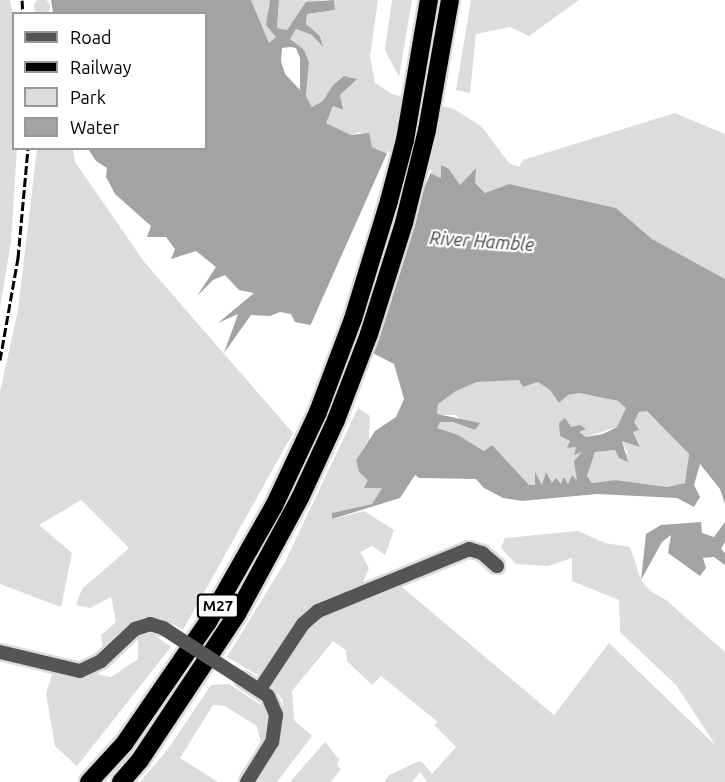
<!DOCTYPE html>
<style>
body{margin:0}
#map{position:relative;width:725px;height:782px;overflow:hidden;background:#fff;font-family:Ubuntu,sans-serif}
div>[style]{position:absolute}
.green>*{inset:0;background:#dcdcdc}
.round{border-radius:50%}
.water>*{inset:0;background:#a3a3a3}
.pier>*{inset:0;background:#fff;transform-origin:0 0}
.roads{filter:drop-shadow(2px 0 #dbdbdb) drop-shadow(-2px 0 #dbdbdb) drop-shadow(0 2px #dbdbdb) drop-shadow(0 -2px #dbdbdb)}
.minor>*{height:14px;margin:-7px;padding:0 7px;transform-origin:7px;border-radius:7px;background:#555}
.highway>*{height:18px;margin:-9px;padding:0 9px;transform-origin:9px;border-radius:9px;background:#000}
.rail>*{height:3px;margin-top:-1.5px;transform-origin:0;background:repeating-linear-gradient(90deg,#000 0 9px,transparent 0 12px)}
.minor-bridge>*{height:14px;margin:-7px;padding:0 7px;transform-origin:7px;border-radius:7px;background:#555}
span{translate:-50% -50%;white-space:nowrap;text-align:center;line-height:1.15;-webkit-text-stroke:4.5px #fff;paint-order:stroke}
.shield-label span{padding:2px 4px;background:#fff;border:2px solid;border-radius:4px;-webkit-text-stroke-width:0}
.shield-label{font-size:15px;color:#000;font-weight:700}
.water-label{font-size:18px;color:#444;font-style:italic}
.legend{position:absolute;left:12px;top:12px;width:195px;height:138px;box-sizing:border-box;background:#fff;border:2px solid #999;margin:0;padding:8px 10px;list-style:none;font-size:18px;color:#000}
.legend li{display:flex;align-items:center;gap:12px;height:30px}
.legend b{width:30px;border:2px solid #999}
</style>
<div id="map">
<div class="green">
<i class="round" style="left:34px;top:-1px;width:16px;height:16px"></i>
<i style="clip-path:polygon(0 0,10px 0,13px 16px,14px 148px,17px 149px,11px 242px,0 307px)"></i>
<i style="clip-path:polygon(251px 0,270px 0,268px 10px,276px 37px,269px 43px)"></i>
<i style="clip-path:polygon(279px 0,321px 0,297px 17px,287px 30px,277px 28px)"></i>
<i style="clip-path:polygon(334px 0,378px 0,370px 56px,375px 83px,392px 94px,454px 109px,481px 126px,509px 163px,519px 167px,523px 160px,675px 113px,725px 134px,725px 279px,652px 239px,616px 208px,509px 184px,485px 193px,475px 183px,475px 169px,460px 185px,449px 169px,441px 166px,441px 178px,372px 147px,360px 132px,351px 135px,325px 122px,333px 106px,342px 110px,340px 95px,356px 79px,333px 85px,324px 101px,312px 107px,306px 96px,309px 62px,290px 39px,296px 29px,312px 35px,322px 46px,320px 36px,306px 24px,307px 14px,335px 10px)"></i>
<i style="clip-path:polygon(392px 0,412px 0,399px 77px,385px 50px)"></i>
<i style="clip-path:polygon(471px 0,579px 0,529px 36px,510px 27px,476px 34px,470px 93px,456px 90px)"></i>
<i style="clip-path:polygon(37px 149px,73px 149px,75px 162px,145px 263px,293px 433px,183px 630px,163px 619px,150px 618px,103px 651px,101px 635px,116px 622px,111px 597px,90px 608px,76px 605px,82px 589px,129px 548px,81px 500px,39px 525px,72px 553px,61px 607px,0 584px,0 392px,18px 310px)"></i>
<i style="clip-path:polygon(519px 379px,523px 387px,538px 382px,550px 390px,559px 403px,568px 395px,579px 393px,618px 401px,626px 408px,617px 427px,586px 437px,579px 432px,581px 425px,570px 441px,576px 447px,574px 454px,584px 451px,578px 482px,552px 484px,546px 473px,543px 486px,535px 474px,535px 485px,528px 485px,492px 445px,485px 451px,458px 435px,436px 428px,440px 422px,453px 422px,475px 430px,455px 415px,437px 415px,438px 404px,456px 391px,477px 382px)"></i>
<i style="clip-path:polygon(358px 408px,370px 416px,369px 439px,356px 460px,383px 487px,372px 504px,333px 513px,333px 519px,364px 511px,394px 530px,385px 555px,372px 546px,360px 552px,369px 568px,362px 585px,319px 604px,265px 671px,256px 674px,227px 657px,285px 562px)"></i>
<i style="clip-path:polygon(647px 410px,689px 454px,685px 483px,667px 487px,617px 480px,592px 483px,587px 476px,595px 452px,615px 450px,628px 454px,622px 441px,640px 446px,633px 431px,634px 422px,639px 412px)"></i>
<i style="clip-path:polygon(578px 531px,605px 543px,630px 547px,641px 580px,650px 591px,666px 600px,725px 652px,725px 782px,427px 782px,420px 772px,412px 782px,384px 782px,389px 775px,417px 762px,421px 761px,432px 774px,456px 747px,434px 725px,438px 722px,381px 676px,372px 685px,347px 661px,346px 650px,333px 641px,292px 691px,294px 720px,312px 736px,277px 782px,259px 782px,283px 730px,283px 701px,273px 686px,313px 622px,401px 586px,554px 715px,609px 643px,716px 746px,676px 685px,620px 632px,619px 600px,572px 581px,572px 558px,548px 566px,516px 564px,501px 548px,505px 538px)"></i>
<i style="clip-path:polygon(150px 632px,171px 647px,77px 766px,55px 746px,46px 694px,52px 674px,74px 679px,96px 674px,111px 677px,138px 659px,138px 637px)"></i>
<i style="clip-path:polygon(229px 684px,264px 707px,270px 723px,262px 748px,257px 726px,225px 706px,213px 705px,180px 758px,218px 782px,140px 782px,168px 749px,211px 685px)"></i>
<i style="clip-path:polygon(325px 742px,339px 759px,337px 765px,341px 769px,331px 782px,290px 782px)"></i>
</div>
<div class="water">
<i style="clip-path:polygon(evenodd,51px 0,251px 0,269px 43px,276px 37px,266px 25px,270px 0,279px 0,277px 28px,287px 30px,306px 2px,334px 0,335px 10px,307px 14px,306px 24px,320px 36px,323px 47px,312px 35px,296px 29px,290px 39px,304px 50px,309px 62px,306px 96px,312px 107px,323px 101px,333px 85px,344px 76px,357px 79px,340px 95px,343px 110px,333px 106px,326px 123px,351px 135px,369px 133px,372px 147px,441px 178px,441px 165px,449px 169px,460px 185px,476px 168px,475px 183px,485px 193px,509px 184px,616px 208px,652px 239px,725px 279px,725px 504px,720px 489px,700px 464px,694px 485px,700px 497px,694px 507px,677px 498px,597px 494px,522px 501px,503px 498px,484px 488px,476px 479px,419px 478px,415px 475px,400px 498px,332px 519px,332px 513px,372px 504px,382px 488px,364px 488px,368px 480px,359px 472px,356px 460px,375px 431px,396px 417px,404px 399px,394px 364px,325px 328px,295px 322px,291px 314px,280px 312px,270px 316px,251px 315px,224px 353px,238px 314px,218px 323px,254px 293px,239px 290px,225px 275px,213px 280px,197px 296px,216px 267px,196px 251px,171px 259px,175px 249px,166px 237px,147px 237px,151px 226px,115px 194px,106px 177px,107px 168px,96px 161px,88px 149px,206px 148px,206px 14px,53px 13px,51px 0,290px 47px,296px 48px,300px 58px,300px 90px,285px 74px,281px 61px,282px 48px,290px 47px,51px 0,519px 380px,523px 387px,538px 382px,550px 390px,559px 403px,568px 395px,579px 393px,618px 401px,626px 408px,617px 427px,603px 434px,586px 437px,579px 432px,586px 429px,580px 425px,571px 427px,565px 418px,559px 423px,560px 436px,570px 441px,567px 448px,576px 447px,574px 455px,582px 452px,574px 461px,577px 481px,572px 475px,568px 484px,564px 477px,561px 484px,556px 478px,552px 483px,546px 472px,542px 485px,535px 472px,535px 485px,529px 485px,492px 445px,484px 451px,458px 435px,437px 428px,440px 422px,453px 422px,475px 430px,480px 423px,437px 414px,438px 404px,456px 391px,477px 382px,519px 380px,51px 0,647px 411px,689px 454px,685px 483px,667px 487px,616px 480px,592px 483px,587px 476px,595px 452px,615px 450px,619px 458px,628px 462px,622px 441px,640px 447px,633px 432px,639px 430px,634px 422px,639px 412px,647px 411px)"></i>
<i style="clip-path:polygon(701px 522px,702px 533px,714px 537px,725px 522px,725px 542px,721px 549px,725px 553px,725px 565px,714px 557px,703px 558px,706px 568px,700px 576px,668px 553px,671px 535px,662px 542px,641px 580px,646px 534px,661px 525px)"></i>
</div>
<div class="pier">
<i style="left:388px;top:151px;width:48px;height:192px;rotate:24deg"></i>
</div>
<div class="roads">
<div class="minor">
<i style="left:0;top:652px;width:82px;rotate:13.4deg"></i>
<i style="left:80px;top:671px;width:23px;rotate:-25deg"></i>
<i style="left:101px;top:661px;width:47px;rotate:-43.3deg"></i>
<i style="left:135px;top:629px;width:16px;rotate:-18deg"></i>
<i style="left:150px;top:624px;width:14px;rotate:17deg"></i>
<i style="left:242px;top:679px;width:31px;rotate:33deg"></i>
<i style="left:268px;top:696px;width:21px;rotate:67deg"></i>
<i style="left:276px;top:715px;width:27px;rotate:98deg"></i>
<i style="left:272px;top:742px;width:47px;rotate:122deg"></i>
<i style="left:260px;top:689px;width:78px;rotate:-56.5deg"></i>
<i style="left:303px;top:624px;width:20px;rotate:-41deg"></i>
<i style="left:318px;top:611px;width:163px;rotate:-22.3deg"></i>
<i style="left:469px;top:549px;width:14px;rotate:17deg"></i>
<i style="left:482px;top:553px;width:20px;rotate:41deg"></i>
</div>
<div class="highway">
<i style="left:89px;top:782px;width:52px;rotate:-47.4deg"></i>
<i style="left:124px;top:744px;width:148px;rotate:-55.5deg"></i>
<i style="left:208px;top:622px;width:133px;rotate:-60.4deg"></i>
<i style="left:274px;top:506px;width:104px;rotate:-64.9deg"></i>
<i style="left:318px;top:412px;width:99px;rotate:-69.4deg"></i>
<i style="left:353px;top:319px;width:123px;rotate:-73deg"></i>
<i style="left:389px;top:201px;width:63px;rotate:-75.3deg"></i>
<i style="left:405px;top:140px;width:142px;rotate:-80.3deg"></i>
<i style="left:121px;top:782px;width:29px;rotate:-49deg"></i>
<i style="left:140px;top:760px;width:175px;rotate:-56.4deg"></i>
<i style="left:237px;top:614px;width:132px;rotate:-61.5deg"></i>
<i style="left:300px;top:498px;width:86px;rotate:-65.2deg"></i>
<i style="left:336px;top:420px;width:92px;rotate:-69deg"></i>
<i style="left:369px;top:334px;width:116px;rotate:-72.5deg"></i>
<i style="left:404px;top:223px;width:96px;rotate:-76.1deg"></i>
<i style="left:427px;top:130px;width:132px;rotate:-80deg"></i>
</div>
</div>
<div class="rail">
<i style="left:22px;top:0;width:14px;rotate:86deg"></i>
<i style="left:0;top:360px;width:104px;rotate:-80deg"></i>
<i style="left:18px;top:258px;width:110px;rotate:-84.8deg"></i>
</div>
<div class="minor-bridge">
<i style="left:163px;top:628px;width:94px;rotate:32.8deg"></i>
</div>
<div class="shield-label">
<span style="left:218px;top:606px">M27</span>
</div>
<div class="water-label">
<span style="left:482px;top:241px;rotate:4deg">River Hamble</span>
</div>
<ul class="legend">
<li><b style="height:8px;background:#555"></b>Road</li>
<li><b style="height:8px;background:#000"></b>Railway</li>
<li><b style="height:16px;background:#dcdcdc"></b>Park</li>
<li><b style="height:16px;background:#a3a3a3"></b>Water</li>
</ul>
</div>
